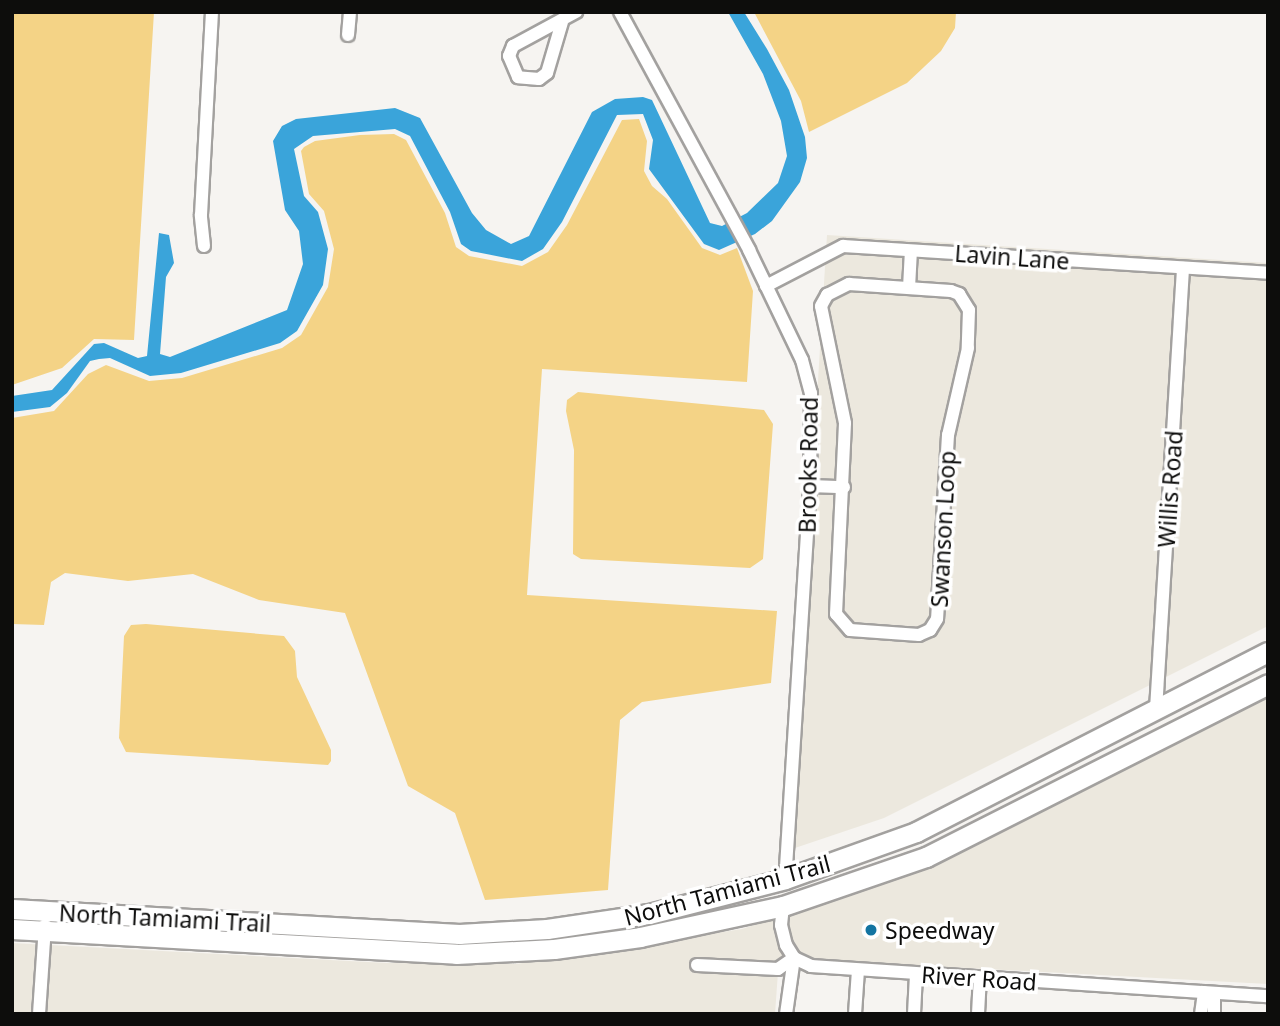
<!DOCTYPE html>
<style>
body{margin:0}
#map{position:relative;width:1280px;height:1026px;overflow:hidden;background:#f6f4f1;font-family:"Noto Sans",sans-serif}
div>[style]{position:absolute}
.built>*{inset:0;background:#ece8de}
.green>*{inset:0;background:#f4d386}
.water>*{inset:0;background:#3aa4da}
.roads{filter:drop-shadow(2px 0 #a3a19f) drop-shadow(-2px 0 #a3a19f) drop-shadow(0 2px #a3a19f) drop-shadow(0 -2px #a3a19f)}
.minor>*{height:12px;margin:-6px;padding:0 6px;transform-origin:6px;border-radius:6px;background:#fff}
.primary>*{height:19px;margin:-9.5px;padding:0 9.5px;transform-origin:9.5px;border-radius:9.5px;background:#fff}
.dots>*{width:19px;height:19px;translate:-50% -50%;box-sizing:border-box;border:4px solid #fff;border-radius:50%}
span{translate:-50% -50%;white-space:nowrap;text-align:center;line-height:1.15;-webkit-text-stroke:7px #fff;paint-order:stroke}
.street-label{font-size:23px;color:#0d0d0c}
.poi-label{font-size:23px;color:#0d0d0c}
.left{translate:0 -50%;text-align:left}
.frame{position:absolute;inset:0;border:14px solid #0d0d0c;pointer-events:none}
</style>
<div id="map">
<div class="built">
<i style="clip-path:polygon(827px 235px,1268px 263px,1268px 626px,884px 818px,789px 850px)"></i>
<i style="clip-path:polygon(1268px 694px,1268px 984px,779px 958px,775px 1014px,12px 1014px,12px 943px,387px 963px,516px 964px,742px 929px,887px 882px)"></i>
</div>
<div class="green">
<i style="clip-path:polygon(12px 12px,154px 12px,134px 340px,94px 339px,62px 368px,12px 385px)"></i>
<i style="clip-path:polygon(754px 12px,956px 12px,955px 28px,941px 51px,907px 83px,809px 132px,801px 101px)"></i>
<i style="clip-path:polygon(639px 119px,647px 141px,644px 171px,652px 186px,667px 199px,702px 248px,720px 255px,737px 248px,753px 291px,747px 382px,542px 369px,527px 595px,777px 611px,771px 683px,642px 702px,620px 720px,608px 890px,485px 900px,455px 813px,408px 786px,345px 613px,259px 600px,193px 574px,128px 581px,65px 573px,51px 582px,44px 625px,12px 624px,12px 418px,54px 411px,88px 374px,106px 365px,149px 381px,182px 378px,282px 348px,301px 335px,328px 287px,334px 249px,324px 211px,309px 194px,301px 151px,304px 147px,315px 141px,360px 135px,394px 134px,406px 140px,445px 213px,456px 247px,469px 256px,522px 266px,548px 252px,567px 225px,622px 120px)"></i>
<i style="clip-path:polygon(578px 392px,764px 410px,773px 424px,763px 559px,750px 568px,581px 559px,573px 554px,574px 450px,566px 411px,567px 400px)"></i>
<i style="clip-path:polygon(146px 624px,284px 636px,295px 651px,297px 677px,331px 750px,331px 761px,328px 765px,126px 752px,119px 738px,124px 636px,131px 625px)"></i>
</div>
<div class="water">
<i style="clip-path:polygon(728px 12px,744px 12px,767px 49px,789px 90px,805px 137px,807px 158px,800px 182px,772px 221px,755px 234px,719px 250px,704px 244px,649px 169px,653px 140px,643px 114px,617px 115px,562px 222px,543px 249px,522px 261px,471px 251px,461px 244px,450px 212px,410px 136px,395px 129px,313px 136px,294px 149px,304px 196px,318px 212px,328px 249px,323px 285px,297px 331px,280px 343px,181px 373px,150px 376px,110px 358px,99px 359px,90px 361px,67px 393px,50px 407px,12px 412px,12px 396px,52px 390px,94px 344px,104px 343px,138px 358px,147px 356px,159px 233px,169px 235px,174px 263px,166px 277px,160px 354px,170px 357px,287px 310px,303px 264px,299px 231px,285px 210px,273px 141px,282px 126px,296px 119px,395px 108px,420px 118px,472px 213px,486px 230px,511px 244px,529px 236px,592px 112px,615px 99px,643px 97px,652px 100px,710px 223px,722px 226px,747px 213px,778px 183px,787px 156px,781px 121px,763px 74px)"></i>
</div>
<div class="roads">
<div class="minor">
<i style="left:620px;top:12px;width:271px;rotate:61.5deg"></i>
<i style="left:749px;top:250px;width:122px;rotate:64.3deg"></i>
<i style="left:802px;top:360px;width:34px;rotate:75deg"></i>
<i style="left:811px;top:393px;width:93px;rotate:90.6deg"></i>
<i style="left:810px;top:486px;width:394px;rotate:93.6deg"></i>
<i style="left:562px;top:22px;width:53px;rotate:106.4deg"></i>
<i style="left:547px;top:73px;width:10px;rotate:143deg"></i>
<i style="left:539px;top:79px;width:21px;rotate:-175deg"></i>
<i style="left:518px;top:77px;width:23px;rotate:-113deg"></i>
<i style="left:509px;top:56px;width:11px;rotate:-68deg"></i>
<i style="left:513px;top:46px;width:72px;rotate:-28.4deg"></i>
<i style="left:348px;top:35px;width:23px;rotate:-85deg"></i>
<i style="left:204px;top:246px;width:31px;rotate:-96deg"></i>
<i style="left:201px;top:215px;width:203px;rotate:-86.9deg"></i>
<i style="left:849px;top:284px;width:102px;rotate:3.9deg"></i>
<i style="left:951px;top:291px;width:9px;rotate:21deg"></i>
<i style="left:959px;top:294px;width:19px;rotate:58deg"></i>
<i style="left:969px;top:310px;width:38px;rotate:92deg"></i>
<i style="left:968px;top:348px;width:89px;rotate:102.9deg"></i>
<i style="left:948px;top:435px;width:184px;rotate:93.4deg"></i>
<i style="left:937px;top:619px;width:13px;rotate:122deg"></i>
<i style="left:930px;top:630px;width:12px;rotate:156deg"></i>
<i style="left:919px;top:635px;width:69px;rotate:-175.9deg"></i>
<i style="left:850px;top:630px;width:21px;rotate:-131deg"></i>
<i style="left:836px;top:614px;width:191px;rotate:-87.3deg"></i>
<i style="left:845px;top:423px;width:119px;rotate:-101.6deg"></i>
<i style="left:821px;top:306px;width:13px;rotate:-61deg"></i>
<i style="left:827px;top:295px;width:25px;rotate:-27deg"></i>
<i style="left:766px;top:286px;width:87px;rotate:-27.5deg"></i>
<i style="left:843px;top:246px;width:426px;rotate:3.6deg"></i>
<i style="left:909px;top:288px;width:37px;rotate:-87deg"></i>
<i style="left:810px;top:486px;width:34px;rotate:2deg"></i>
<i style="left:1156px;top:710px;width:443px;rotate:-86.5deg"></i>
<i style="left:783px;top:906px;width:19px;rotate:96deg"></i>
<i style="left:781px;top:925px;width:21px;rotate:76deg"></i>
<i style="left:786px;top:945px;width:15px;rotate:58deg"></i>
<i style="left:794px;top:958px;width:19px;rotate:25deg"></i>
<i style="left:811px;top:966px;width:458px;rotate:3.8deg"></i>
<i style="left:697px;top:965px;width:81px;rotate:2.8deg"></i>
<i style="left:778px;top:969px;width:19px;rotate:-35deg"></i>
<i style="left:39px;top:1014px;width:89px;rotate:-86.1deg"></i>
<i style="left:786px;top:1014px;width:57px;rotate:-81.9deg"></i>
<i style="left:855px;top:1014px;width:44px;rotate:-86.1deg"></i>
<i style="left:914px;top:1014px;width:40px;rotate:-87.1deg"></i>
<i style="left:978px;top:1014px;width:36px;rotate:-87deg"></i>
<i style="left:1201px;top:1014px;width:22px;rotate:-82deg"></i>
<i style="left:1214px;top:1014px;width:21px;rotate:-90deg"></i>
</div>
<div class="primary">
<i style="left:12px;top:909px;width:448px;rotate:3.2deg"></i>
<i style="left:459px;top:934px;width:88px;rotate:-3.3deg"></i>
<i style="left:547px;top:929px;width:103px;rotate:-8.4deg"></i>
<i style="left:649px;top:914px;width:140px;rotate:-14.4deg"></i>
<i style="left:785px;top:879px;width:139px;rotate:-19.7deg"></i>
<i style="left:916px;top:832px;width:395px;rotate:-27.1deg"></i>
<i style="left:12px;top:929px;width:445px;rotate:3.2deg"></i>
<i style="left:456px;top:954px;width:98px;rotate:-2.9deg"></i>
<i style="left:554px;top:949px;width:87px;rotate:-7.9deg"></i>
<i style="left:640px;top:937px;width:146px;rotate:-12.2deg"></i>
<i style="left:783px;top:906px;width:151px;rotate:-18.9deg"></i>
<i style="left:926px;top:857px;width:383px;rotate:-26.8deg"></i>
</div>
</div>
<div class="dots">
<i style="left:871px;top:930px;background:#1374a1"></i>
</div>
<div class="street-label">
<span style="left:1012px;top:257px;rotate:4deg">Lavin Lane</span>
<span style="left:808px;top:465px;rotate:-89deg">Brooks Road</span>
<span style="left:1170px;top:489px;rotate:-86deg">Willis Road</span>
<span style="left:943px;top:529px;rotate:-87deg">Swanson Loop</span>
<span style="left:727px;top:890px;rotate:-15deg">North Tamiami Trail</span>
<span style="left:165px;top:918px;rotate:3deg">North Tamiami Trail</span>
<span style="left:979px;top:978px;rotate:4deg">River Road</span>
</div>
<div class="poi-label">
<span class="left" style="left:885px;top:930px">Speedway</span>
</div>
<div class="frame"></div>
</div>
